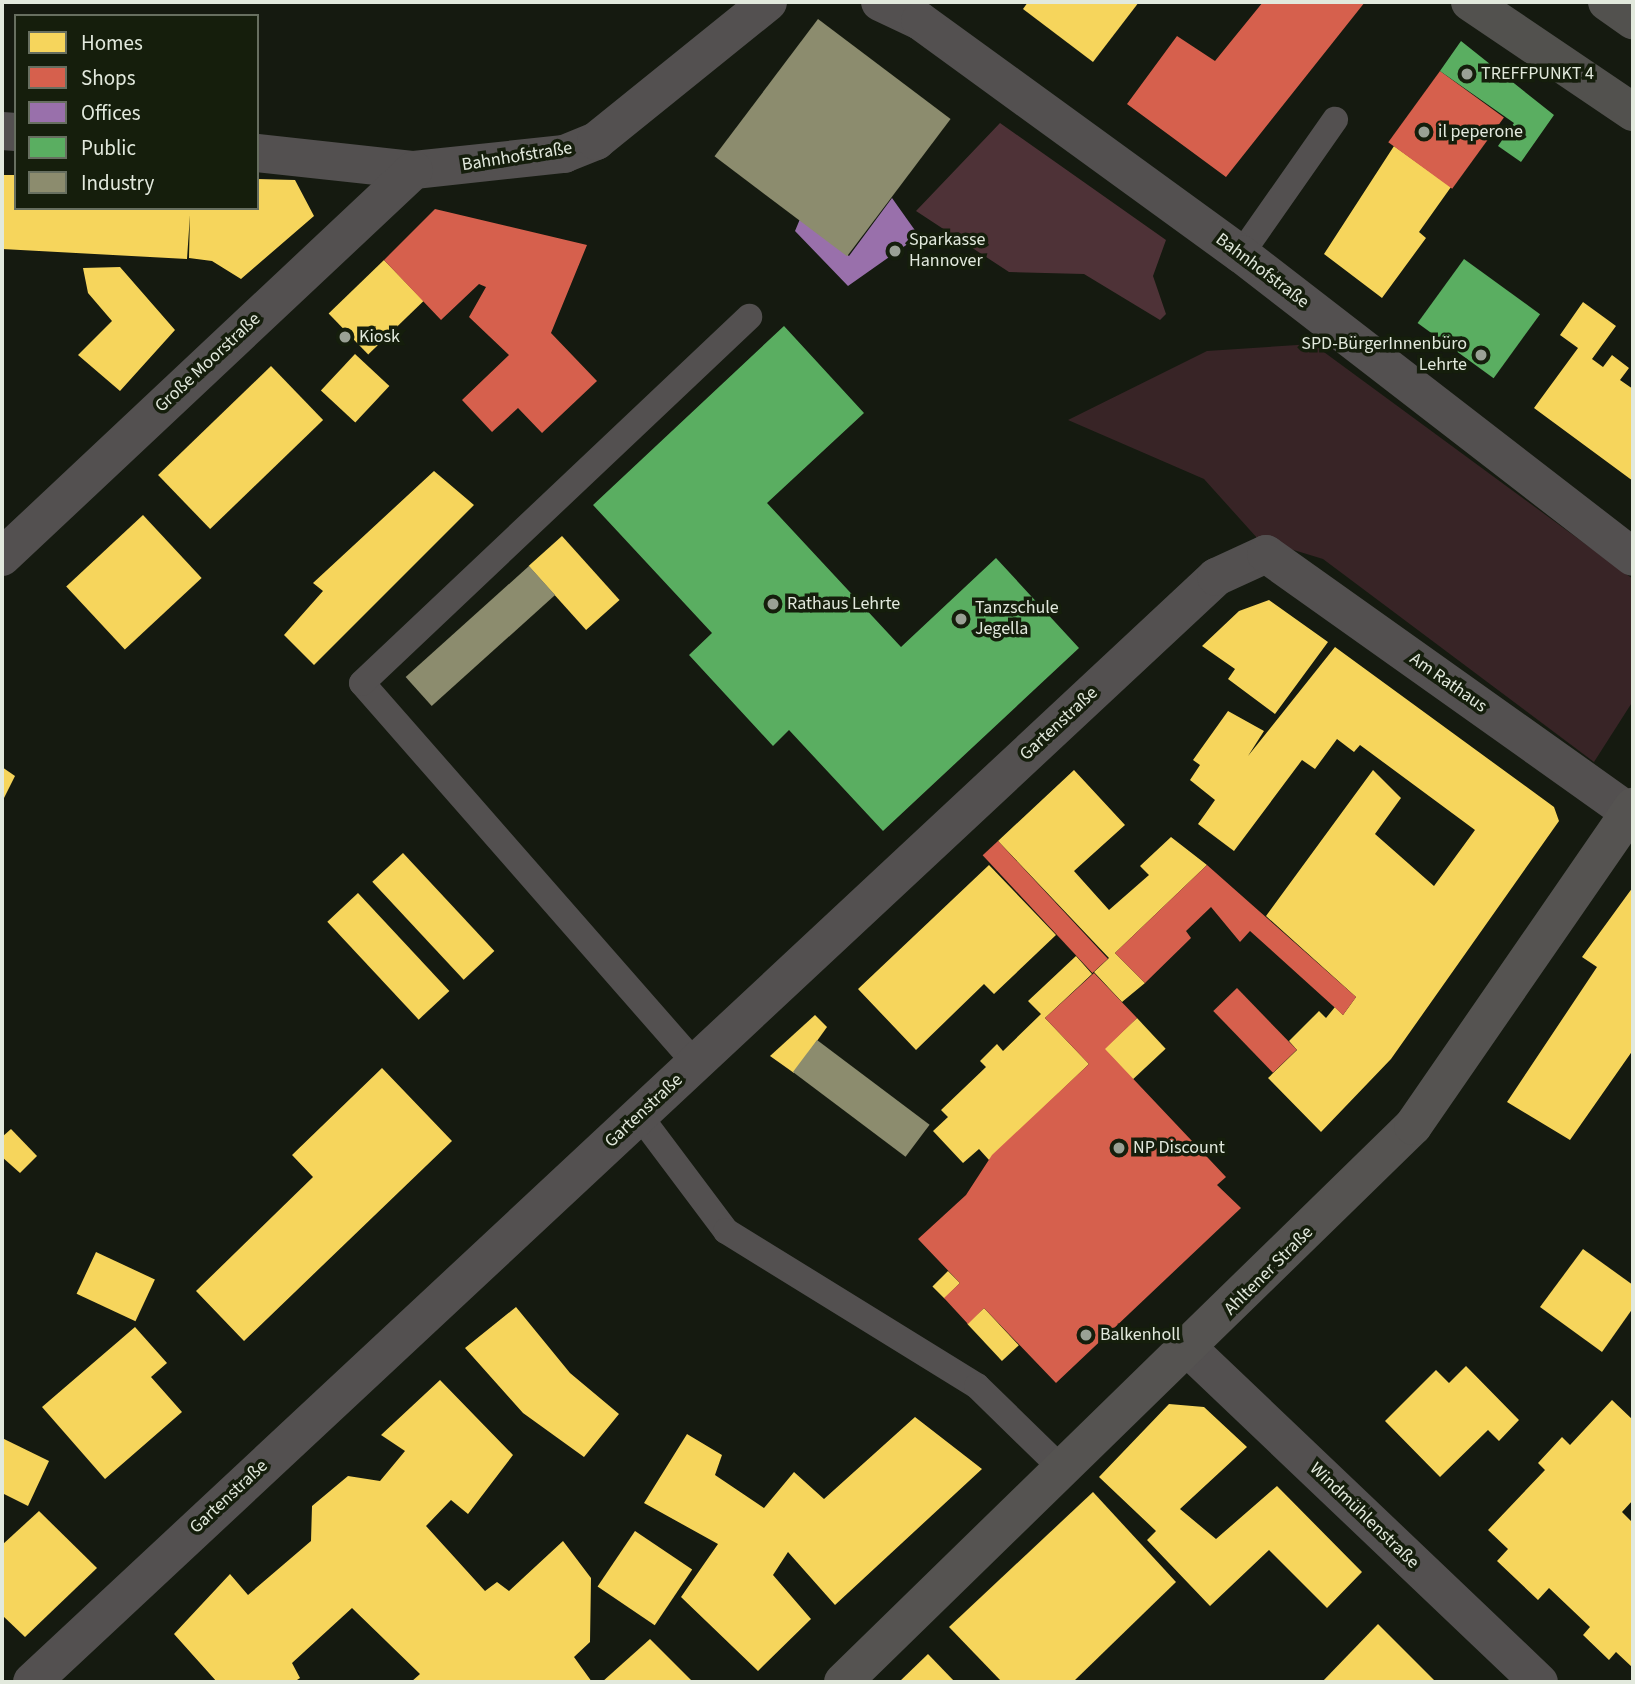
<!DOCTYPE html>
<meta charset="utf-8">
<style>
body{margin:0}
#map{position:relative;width:1635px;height:1684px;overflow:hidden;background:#151a10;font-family:"Source Sans 3",sans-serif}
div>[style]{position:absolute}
.green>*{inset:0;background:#382426}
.forest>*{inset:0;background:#4e3237}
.homes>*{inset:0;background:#f6d55c;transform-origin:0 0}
.shops>*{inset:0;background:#d6604d;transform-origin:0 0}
.offices>*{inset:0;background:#9970ab}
.public>*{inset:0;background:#5aae61;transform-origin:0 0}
.industry>*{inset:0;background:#8c8c6e;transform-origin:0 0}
.service>*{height:26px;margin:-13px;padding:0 13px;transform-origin:13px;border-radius:13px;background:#535050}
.minor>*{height:38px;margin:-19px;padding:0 19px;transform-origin:19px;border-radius:19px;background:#535050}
.secondary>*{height:38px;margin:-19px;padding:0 19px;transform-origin:19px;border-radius:19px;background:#555351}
.primary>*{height:38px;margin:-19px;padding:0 19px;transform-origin:19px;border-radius:19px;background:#52514e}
.dots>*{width:19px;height:19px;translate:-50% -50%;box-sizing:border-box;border:4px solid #151e0c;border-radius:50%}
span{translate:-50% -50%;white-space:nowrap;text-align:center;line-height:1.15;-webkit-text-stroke:7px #151e0c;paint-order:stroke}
.poi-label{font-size:18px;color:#e2e9dd}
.left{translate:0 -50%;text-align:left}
.right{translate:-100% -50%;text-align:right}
.street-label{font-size:18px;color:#e2e9dd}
.frame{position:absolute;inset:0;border:4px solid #e2e9dd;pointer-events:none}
.legend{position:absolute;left:14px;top:14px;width:245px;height:196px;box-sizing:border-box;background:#151e0c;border:2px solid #676f60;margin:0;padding:9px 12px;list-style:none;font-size:21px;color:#e2e9dd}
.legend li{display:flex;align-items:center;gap:14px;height:35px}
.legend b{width:35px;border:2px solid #676f60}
</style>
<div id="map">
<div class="green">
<i style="clip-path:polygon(1313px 344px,1633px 579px,1633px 701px,1594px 762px,1323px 559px,1258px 539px,1204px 479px,1068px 420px,1207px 351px)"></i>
</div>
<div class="forest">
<i style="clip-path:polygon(1000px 123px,1166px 240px,1153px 276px,1166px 314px,1160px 320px,1084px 274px,1009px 272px,916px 211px)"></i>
</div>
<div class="homes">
<i style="clip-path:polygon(1028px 2px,1139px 2px,1093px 62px,1023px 9px)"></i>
<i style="clip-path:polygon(1394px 146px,1451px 187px,1419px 232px,1426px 238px,1382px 298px,1324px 254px)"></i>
<i style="clip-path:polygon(2px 175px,16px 175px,16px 208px,257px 208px,257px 179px,295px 180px,314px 216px,241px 279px,212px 261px,189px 258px,190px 215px,187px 259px,2px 249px)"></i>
<i style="left:384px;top:260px;width:57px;height:77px;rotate:46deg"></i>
<i style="clip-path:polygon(120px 267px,175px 330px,120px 391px,78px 355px,112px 321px,88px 293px,83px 268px)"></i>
<i style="clip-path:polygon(1583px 302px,1616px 326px,1592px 359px,1603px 367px,1612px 355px,1629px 368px,1620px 380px,1633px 389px,1633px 481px,1534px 408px,1578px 348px,1560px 335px)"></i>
<i style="left:355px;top:354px;width:47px;height:50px;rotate:43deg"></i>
<i style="left:271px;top:366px;width:75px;height:157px;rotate:46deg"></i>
<i style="clip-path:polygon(434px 471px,474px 505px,314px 665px,284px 635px,323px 591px,313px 583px)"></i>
<i style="left:143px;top:515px;width:86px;height:105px;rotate:47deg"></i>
<i style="left:562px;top:536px;width:86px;height:45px;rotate:48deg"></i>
<i style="clip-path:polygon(1269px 600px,1328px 642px,1275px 714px,1228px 679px,1235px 669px,1202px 646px,1239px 611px)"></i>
<i style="clip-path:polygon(1335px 647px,1554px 807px,1559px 821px,1391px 1059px,1321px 1132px,1268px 1078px,1297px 1050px,1289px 1041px,1319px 1011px,1326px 1018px,1335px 1007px,1343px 1015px,1356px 997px,1266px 916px,1373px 770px,1401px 798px,1375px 834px,1434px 886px,1475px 830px,1360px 745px,1354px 752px,1337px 739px,1315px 769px,1302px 760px,1234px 851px,1198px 824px,1215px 800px,1190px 780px,1200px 765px,1193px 760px,1228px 711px,1264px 731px,1248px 756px)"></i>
<i style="clip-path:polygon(2px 767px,15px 776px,2px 802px)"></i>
<i style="clip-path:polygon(1074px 770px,1125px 825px,1074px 871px,1109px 910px,1149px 875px,1140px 866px,1171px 837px,1207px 865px,1115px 953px,1145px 983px,1122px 1002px,1094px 972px,1109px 958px,998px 841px)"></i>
<i style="left:403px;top:853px;width:134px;height:42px;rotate:47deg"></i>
<i style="clip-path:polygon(989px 865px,1056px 935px,994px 994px,984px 984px,916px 1050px,858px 989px)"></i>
<i style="clip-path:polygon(1633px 887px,1633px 1050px,1570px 1140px,1507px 1102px,1597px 967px,1582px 957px)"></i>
<i style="left:358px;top:893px;width:134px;height:42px;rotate:47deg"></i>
<i style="clip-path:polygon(1076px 956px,1092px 974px,1045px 1018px,1089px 1064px,989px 1160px,979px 1149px,963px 1163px,933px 1131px,948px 1117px,941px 1110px,986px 1067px,980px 1061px,997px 1044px,1003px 1051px,1041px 1014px,1028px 1001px)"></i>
<i style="clip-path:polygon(815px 1015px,827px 1027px,794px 1073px,770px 1056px)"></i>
<i style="left:1137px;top:1018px;width:42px;height:45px;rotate:47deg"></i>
<i style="clip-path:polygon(382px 1068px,452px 1141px,244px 1341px,196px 1291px,313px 1177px,292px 1155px)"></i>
<i style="clip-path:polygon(11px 1129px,37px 1156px,20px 1173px,2px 1157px,2px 1137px)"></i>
<i style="clip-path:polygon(1583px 1249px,1633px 1285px,1633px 1308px,1602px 1352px,1540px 1307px)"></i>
<i style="left:96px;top:1252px;width:65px;height:46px;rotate:25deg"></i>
<i style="left:948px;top:1271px;width:17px;height:22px;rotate:45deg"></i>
<i style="clip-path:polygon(516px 1307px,570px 1373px,619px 1414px,584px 1457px,523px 1413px,465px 1348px)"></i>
<i style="left:984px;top:1308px;width:51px;height:23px;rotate:47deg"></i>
<i style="clip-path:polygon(135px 1327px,167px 1363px,151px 1377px,182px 1412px,105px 1479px,42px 1407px)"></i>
<i style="clip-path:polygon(1466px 1366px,1519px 1420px,1499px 1441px,1488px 1430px,1440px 1477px,1385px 1421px,1436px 1370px,1449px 1383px)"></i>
<i style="clip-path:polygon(440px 1380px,513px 1455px,468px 1514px,451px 1500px,426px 1526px,485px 1591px,497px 1582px,509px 1591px,563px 1541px,591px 1578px,590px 1642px,574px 1657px,592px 1682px,411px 1682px,420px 1674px,352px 1608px,292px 1663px,300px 1678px,294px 1682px,217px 1682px,174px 1634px,230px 1574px,248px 1595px,311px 1541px,312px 1506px,348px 1476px,380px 1481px,405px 1451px,381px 1435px)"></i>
<i style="clip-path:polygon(1612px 1400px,1633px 1420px,1633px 1500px,1622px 1512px,1633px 1523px,1633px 1668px,1616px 1652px,1609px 1660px,1583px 1635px,1590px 1627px,1549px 1588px,1538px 1600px,1497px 1561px,1508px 1549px,1488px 1530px,1545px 1470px,1538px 1463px,1562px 1437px,1570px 1445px)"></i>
<i style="clip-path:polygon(1169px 1404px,1204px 1407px,1247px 1447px,1180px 1509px,1216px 1539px,1277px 1486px,1362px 1572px,1327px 1608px,1269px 1550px,1210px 1606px,1147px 1540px,1156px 1531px,1099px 1477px)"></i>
<i style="clip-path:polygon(915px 1417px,982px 1469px,835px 1605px,788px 1552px,773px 1575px,811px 1619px,758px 1671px,681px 1597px,718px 1544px,644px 1503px,687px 1434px,722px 1455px,715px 1475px,764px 1508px,794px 1472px,824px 1499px)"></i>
<i style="clip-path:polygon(2px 1438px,49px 1461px,28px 1506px,2px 1493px)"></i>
<i style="clip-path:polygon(1093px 1492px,1176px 1582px,1073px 1682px,1002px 1682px,949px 1627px)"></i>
<i style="clip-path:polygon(39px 1511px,97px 1568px,25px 1637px,2px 1615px,2px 1545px)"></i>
<i style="left:635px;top:1531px;width:69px;height:67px;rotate:34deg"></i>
<i style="clip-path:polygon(1378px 1624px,1436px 1682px,1322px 1682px)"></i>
<i style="clip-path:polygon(650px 1639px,693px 1682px,602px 1682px)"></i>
<i style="clip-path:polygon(928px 1654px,955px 1682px,899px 1682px)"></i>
</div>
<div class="shops">
<i style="clip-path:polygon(1263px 2px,1365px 2px,1226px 177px,1127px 104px,1177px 36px,1215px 61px)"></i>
<i style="left:1440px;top:71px;width:79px;height:88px;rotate:36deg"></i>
<i style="clip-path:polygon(435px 209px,587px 245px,551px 333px,597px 381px,542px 433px,518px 408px,492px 432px,462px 400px,509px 355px,469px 317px,486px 287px,479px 284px,441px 320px,384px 260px)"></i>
<i style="left:998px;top:841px;width:161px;height:21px;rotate:47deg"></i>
<i style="clip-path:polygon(1207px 865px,1356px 997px,1343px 1015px,1250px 931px,1240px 942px,1211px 907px,1186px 931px,1191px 938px,1145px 983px,1115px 953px)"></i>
<i style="clip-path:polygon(1094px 973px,1137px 1018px,1105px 1049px,1226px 1177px,1217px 1185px,1241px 1208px,1056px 1383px,984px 1308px,968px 1324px,944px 1298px,960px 1283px,918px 1239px,966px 1195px,992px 1155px,1089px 1064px,1045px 1018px)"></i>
<i style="left:1237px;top:988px;width:86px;height:33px;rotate:46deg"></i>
</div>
<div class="offices">
<i style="clip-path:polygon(892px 198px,919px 236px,848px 286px,795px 231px,800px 219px,849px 256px)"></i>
</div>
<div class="public">
<i style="clip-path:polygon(1461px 41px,1554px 115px,1521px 162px,1498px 146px,1514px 123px,1440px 71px)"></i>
<i style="left:1464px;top:259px;width:94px;height:79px;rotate:36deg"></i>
<i style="clip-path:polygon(784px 326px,864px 413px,767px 503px,901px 647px,996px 558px,1079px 648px,883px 831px,789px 730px,773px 746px,689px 655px,712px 633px,593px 505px)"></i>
</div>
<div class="industry">
<i style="left:818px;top:19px;width:166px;height:172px;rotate:37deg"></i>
<i style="left:529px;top:566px;width:39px;height:166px;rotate:48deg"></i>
<i style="left:817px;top:1040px;width:141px;height:40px;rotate:37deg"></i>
</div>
<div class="service">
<i style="left:1241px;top:254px;width:164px;rotate:-55deg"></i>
<i style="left:695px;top:1063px;width:505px;rotate:-131.23deg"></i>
<i style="left:362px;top:683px;width:533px;rotate:-43.4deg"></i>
<i style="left:639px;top:1115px;width:145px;rotate:53.1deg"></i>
<i style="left:726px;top:1231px;width:295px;rotate:31.7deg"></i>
<i style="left:977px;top:1386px;width:120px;rotate:44.3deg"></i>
</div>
<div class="minor">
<i style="left:880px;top:2px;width:44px;rotate:25.4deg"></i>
<i style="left:920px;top:21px;width:397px;rotate:36deg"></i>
<i style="left:1241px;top:254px;width:495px;rotate:37.7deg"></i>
<i style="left:2px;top:131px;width:14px;rotate:4deg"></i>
<i style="left:257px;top:153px;width:158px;rotate:6.2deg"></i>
<i style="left:414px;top:170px;width:151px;rotate:-6.1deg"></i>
<i style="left:564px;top:154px;width:35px;rotate:-22deg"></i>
<i style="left:596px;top:141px;width:221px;rotate:-38.9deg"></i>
<i style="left:2px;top:557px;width:565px;rotate:-43.21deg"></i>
<i style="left:1190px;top:1350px;width:482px;rotate:43.6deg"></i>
<i style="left:32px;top:1682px;width:1620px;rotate:-43.02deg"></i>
<i style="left:1216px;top:577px;width:55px;rotate:-24.7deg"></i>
<i style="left:1266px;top:554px;width:450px;rotate:35.4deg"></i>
</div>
<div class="secondary">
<i style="left:843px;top:1682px;width:796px;rotate:-44.29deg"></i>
<i style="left:1413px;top:1126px;width:388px;rotate:-55.4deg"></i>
</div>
<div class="primary">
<i style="left:1470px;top:2px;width:197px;rotate:34deg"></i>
<i style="left:1607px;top:2px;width:32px;rotate:35deg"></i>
</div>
<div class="dots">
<i style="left:1467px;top:74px;background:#9aa195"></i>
<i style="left:1424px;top:132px;background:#9aa195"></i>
<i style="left:895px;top:251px;background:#9aa195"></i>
<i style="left:345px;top:337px;background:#9aa195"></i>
<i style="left:1481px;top:355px;background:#9aa195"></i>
<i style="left:773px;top:604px;background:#9aa195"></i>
<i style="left:961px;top:619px;background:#9aa195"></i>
<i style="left:1119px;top:1148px;background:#9aa195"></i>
<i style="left:1086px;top:1335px;background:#9aa195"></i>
</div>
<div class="poi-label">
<span class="left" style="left:1481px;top:74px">TREFFPUNKT 4</span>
<span class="left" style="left:1438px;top:132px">il peperone</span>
<span class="left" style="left:909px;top:251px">Sparkasse<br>Hannover</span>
<span class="left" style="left:359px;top:337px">Kiosk</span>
<span class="right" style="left:1467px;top:355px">SPD-BürgerInnenbüro<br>Lehrte</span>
<span class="left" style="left:787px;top:604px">Rathaus Lehrte</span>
<span class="left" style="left:975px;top:619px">Tanzschule<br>Jegella</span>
<span class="left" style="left:1133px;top:1148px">NP Discount</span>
<span class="left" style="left:1100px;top:1335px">Balkenholl</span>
</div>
<div class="street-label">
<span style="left:517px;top:157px;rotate:-9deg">Bahnhofstraße</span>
<span style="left:1262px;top:271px;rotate:37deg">Bahnhofstraße</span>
<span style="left:208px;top:363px;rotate:-43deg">Große Moorstraße</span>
<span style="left:1448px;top:683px;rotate:35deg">Am Rathaus</span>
<span style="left:1059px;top:724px;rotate:-43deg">Gartenstraße</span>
<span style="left:644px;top:1111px;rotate:-43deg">Gartenstraße</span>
<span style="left:1269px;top:1271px;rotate:-45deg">Ahltener Straße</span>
<span style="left:229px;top:1497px;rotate:-43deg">Gartenstraße</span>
<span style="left:1364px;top:1516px;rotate:44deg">Windmühlenstraße</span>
</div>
<div class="frame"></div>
<ul class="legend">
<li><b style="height:19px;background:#f6d55c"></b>Homes</li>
<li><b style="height:19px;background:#d6604d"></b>Shops</li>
<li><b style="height:19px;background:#9970ab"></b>Offices</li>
<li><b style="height:19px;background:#5aae61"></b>Public</li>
<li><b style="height:19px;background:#8c8c6e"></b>Industry</li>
</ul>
</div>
